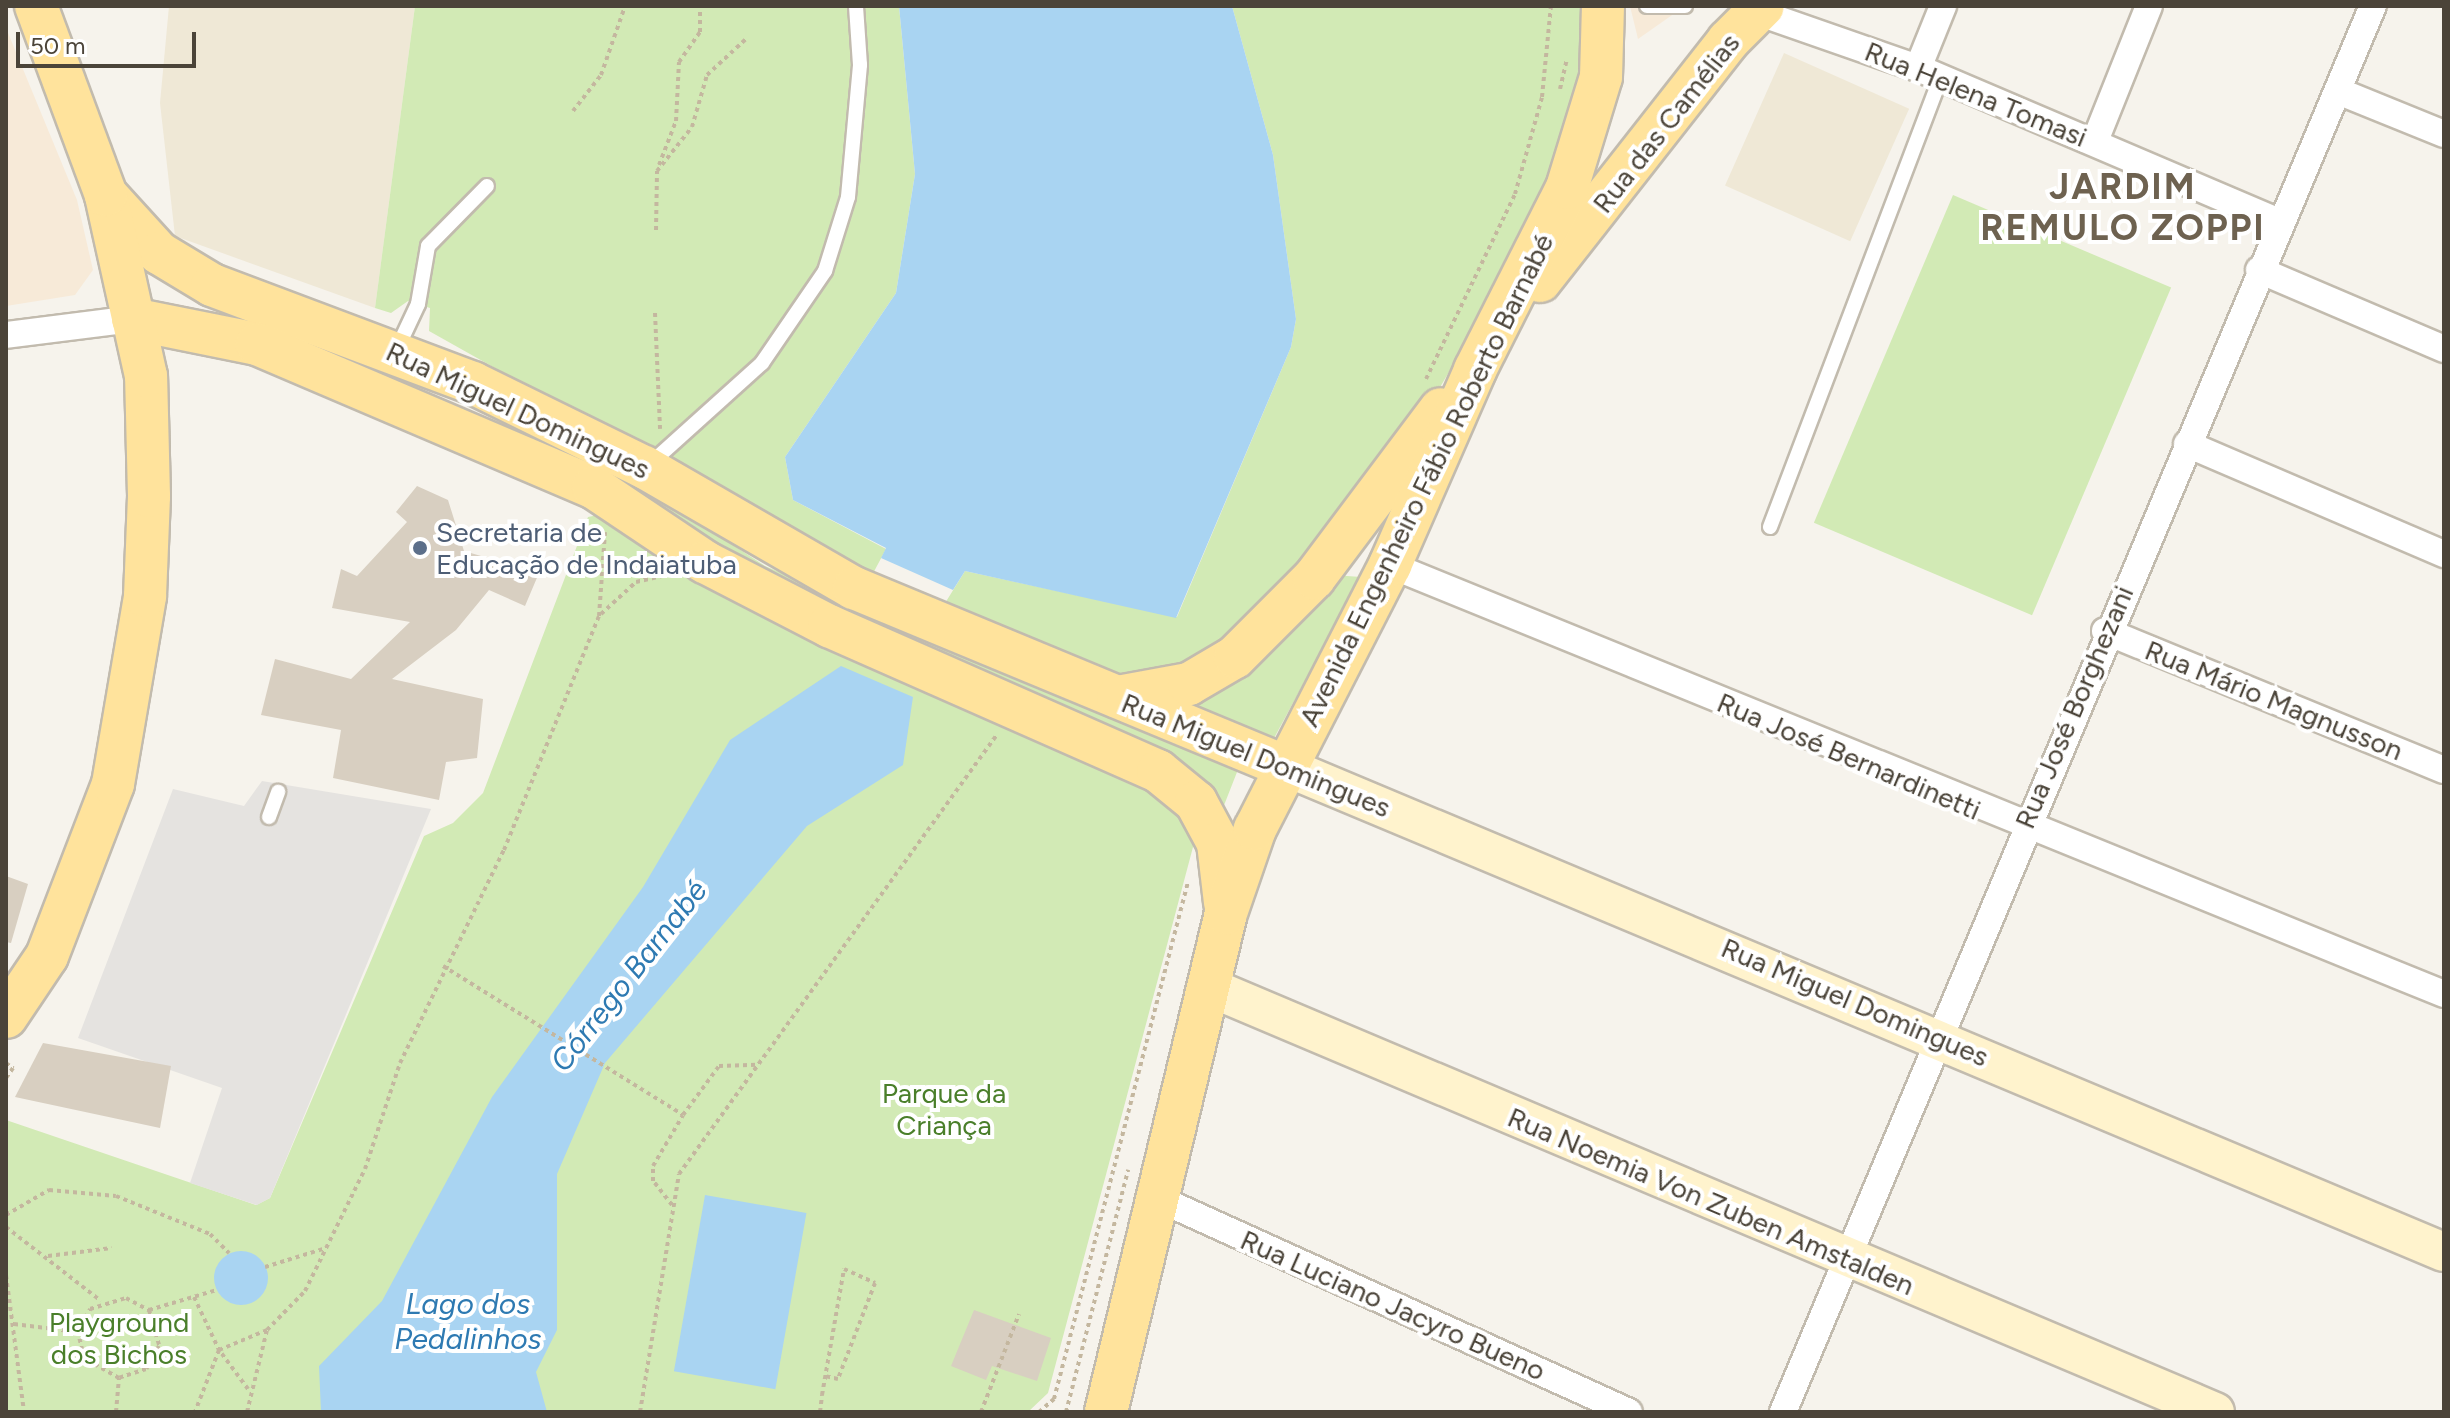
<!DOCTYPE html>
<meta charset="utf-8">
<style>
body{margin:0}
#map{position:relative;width:2450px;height:1418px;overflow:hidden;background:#f6f3ec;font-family:Figtree,sans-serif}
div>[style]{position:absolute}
.commercial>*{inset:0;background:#f7ead8}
.education>*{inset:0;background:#efe8d6;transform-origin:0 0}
.green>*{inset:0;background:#d2eab5;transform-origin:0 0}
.parking>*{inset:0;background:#e5e3e0}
.water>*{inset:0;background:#a9d4f2;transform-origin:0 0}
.round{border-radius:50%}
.building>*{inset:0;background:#d8cfc1}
.path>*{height:4px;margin-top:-2px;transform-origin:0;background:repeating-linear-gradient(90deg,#c4b79f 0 4px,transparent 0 8px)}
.roads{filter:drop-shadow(2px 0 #c2bbae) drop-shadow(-2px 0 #c2bbae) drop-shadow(0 2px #c2bbae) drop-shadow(0 -2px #c2bbae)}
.service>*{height:14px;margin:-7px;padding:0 7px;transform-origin:7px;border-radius:7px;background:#fff}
.minor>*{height:26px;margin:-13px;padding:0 13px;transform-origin:13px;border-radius:13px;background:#fff}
.secondary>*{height:38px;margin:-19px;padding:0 19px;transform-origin:19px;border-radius:19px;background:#fff3cd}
.primary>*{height:42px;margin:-21px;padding:0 21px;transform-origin:21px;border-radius:21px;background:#ffe39c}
.dots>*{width:22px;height:22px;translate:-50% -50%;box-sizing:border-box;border:4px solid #fff;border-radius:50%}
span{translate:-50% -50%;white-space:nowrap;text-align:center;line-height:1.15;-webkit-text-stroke:8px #fff;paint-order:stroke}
.street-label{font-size:28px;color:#4b4439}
.service-label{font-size:28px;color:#4e5e75}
.left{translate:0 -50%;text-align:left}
.park-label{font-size:28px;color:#4a7f2a}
.water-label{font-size:30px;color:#2e7ab2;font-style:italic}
.district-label{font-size:36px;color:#6e6250;font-weight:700;letter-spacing:2px}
.frame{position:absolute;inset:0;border:8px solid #4b4439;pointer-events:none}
.scale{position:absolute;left:16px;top:32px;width:180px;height:36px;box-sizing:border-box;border:4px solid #4b4439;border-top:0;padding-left:10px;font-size:24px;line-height:28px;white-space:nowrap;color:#4b4439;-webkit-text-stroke:6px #fff;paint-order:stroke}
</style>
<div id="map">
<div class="commercial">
<i style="clip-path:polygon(1630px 6px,1685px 6px,1638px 39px)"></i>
<i style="clip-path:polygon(6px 28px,77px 200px,93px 270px,75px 295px,6px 306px)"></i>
</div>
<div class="education">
<i style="clip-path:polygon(169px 6px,415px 6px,375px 308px,175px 236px,160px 103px)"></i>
<i style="left:1784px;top:53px;width:137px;height:145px;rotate:24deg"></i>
</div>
<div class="green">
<i style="clip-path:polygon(415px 6px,899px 6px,915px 174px,896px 293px,785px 457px,793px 500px,886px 549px,870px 579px,429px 331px,430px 308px,408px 301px,391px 313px,375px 308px)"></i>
<i style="clip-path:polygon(1232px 6px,1580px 6px,1584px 41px,1567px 132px,1538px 220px,1439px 389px,1298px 572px,1211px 653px,1163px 678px,1131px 683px,942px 608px,965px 571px,1177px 617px,1291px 347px,1296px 319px,1273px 155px)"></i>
<i style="left:1953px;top:195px;width:237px;height:356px;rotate:23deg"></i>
<i style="clip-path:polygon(618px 482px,647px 489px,765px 566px,1239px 767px,1221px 813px,752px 575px)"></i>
<i style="clip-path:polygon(608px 513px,1161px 789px,1197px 832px,1048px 1393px,1028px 1412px,6px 1412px,6px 1120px,256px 1205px,270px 1198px,424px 836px,453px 823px,483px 793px,588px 517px)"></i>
<i style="clip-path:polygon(1333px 575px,1361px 577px,1273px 740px,1185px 706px)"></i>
</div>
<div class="parking">
<i style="clip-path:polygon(262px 781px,431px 809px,270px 1198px,257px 1205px,190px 1183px,222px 1088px,78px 1038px,173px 789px,244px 806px)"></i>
</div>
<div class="water">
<i style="clip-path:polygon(899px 6px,1232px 6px,1273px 155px,1296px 319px,1291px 347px,1176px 618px,965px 571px,953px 590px,881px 558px,886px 548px,793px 500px,785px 457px,896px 293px,915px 174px)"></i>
<i style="clip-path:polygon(841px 666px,913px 697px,903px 765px,807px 826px,605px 1063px,557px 1174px,557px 1330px,536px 1372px,547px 1412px,321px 1412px,319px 1366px,382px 1301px,492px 1097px,643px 887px,730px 740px)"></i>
<i style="left:705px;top:1195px;width:103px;height:179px;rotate:10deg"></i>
<i class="round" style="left:214px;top:1251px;width:54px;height:54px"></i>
</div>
<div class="building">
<i style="clip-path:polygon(417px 486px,448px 500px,464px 551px,539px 573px,525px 606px,489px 590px,456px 630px,392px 679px,483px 699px,477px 758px,446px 762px,439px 800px,333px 778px,341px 730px,261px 715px,275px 659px,351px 679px,410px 622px,332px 608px,341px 569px,357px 576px,407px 522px,396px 512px)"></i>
<i style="clip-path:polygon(6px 876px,28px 884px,11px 943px,6px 942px)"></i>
<i style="clip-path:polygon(43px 1043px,171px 1066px,160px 1128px,15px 1097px)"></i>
<i style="clip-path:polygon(974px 1310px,1051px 1338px,1037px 1381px,992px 1366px,986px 1380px,951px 1366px)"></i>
</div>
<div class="path">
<i style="left:1560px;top:89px;width:31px;rotate:-77deg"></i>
<i style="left:573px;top:111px;width:46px;rotate:-52.1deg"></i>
<i style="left:601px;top:75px;width:73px;rotate:-70.8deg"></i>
<i style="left:659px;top:165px;width:47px;rotate:-68.9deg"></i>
<i style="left:676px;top:121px;width:59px;rotate:-87.1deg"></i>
<i style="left:679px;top:62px;width:37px;rotate:-55deg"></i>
<i style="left:700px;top:32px;width:26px;rotate:-90deg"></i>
<i style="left:656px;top:230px;width:59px;rotate:-89deg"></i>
<i style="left:657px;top:171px;width:56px;rotate:-51.5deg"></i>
<i style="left:692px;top:127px;width:54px;rotate:-73.9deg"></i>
<i style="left:707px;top:75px;width:56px;rotate:-42.8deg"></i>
<i style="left:655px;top:313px;width:116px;rotate:87.5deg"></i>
<i style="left:1426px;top:379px;width:205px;rotate:-64.3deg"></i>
<i style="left:1515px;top:194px;width:101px;rotate:-74.4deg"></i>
<i style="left:1542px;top:97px;width:91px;rotate:-84.4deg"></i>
<i style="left:601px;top:614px;width:47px;rotate:-42.4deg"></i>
<i style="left:636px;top:582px;width:32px;rotate:-13deg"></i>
<i style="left:443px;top:966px;width:282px;rotate:31.8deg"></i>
<i style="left:6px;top:1063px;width:9px;rotate:36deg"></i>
<i style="left:13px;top:1068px;width:12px;rotate:125deg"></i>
<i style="left:672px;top:1205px;width:31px;rotate:-128deg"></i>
<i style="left:653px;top:1181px;width:15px;rotate:-90deg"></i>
<i style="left:653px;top:1166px;width:59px;rotate:-59.5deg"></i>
<i style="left:683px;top:1115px;width:61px;rotate:-53.7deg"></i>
<i style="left:719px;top:1066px;width:38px;rotate:-2deg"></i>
<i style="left:6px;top:1215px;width:50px;rotate:-30.2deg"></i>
<i style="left:49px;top:1190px;width:67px;rotate:5.1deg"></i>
<i style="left:116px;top:1196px;width:101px;rotate:22deg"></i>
<i style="left:210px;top:1234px;width:27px;rotate:45deg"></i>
<i style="left:6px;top:1227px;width:120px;rotate:37.9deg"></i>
<i style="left:48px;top:1256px;width:64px;rotate:-7.1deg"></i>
<i style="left:265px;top:1267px;width:61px;rotate:-17.2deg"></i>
<i style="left:6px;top:1275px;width:138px;rotate:82.5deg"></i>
<i style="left:194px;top:1297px;width:59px;rotate:64.7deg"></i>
<i style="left:219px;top:1350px;width:66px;rotate:111.2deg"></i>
<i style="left:149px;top:1310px;width:71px;rotate:-16.4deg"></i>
<i style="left:14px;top:1324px;width:64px;rotate:7.1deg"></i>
<i style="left:78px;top:1332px;width:26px;rotate:-62deg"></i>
<i style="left:90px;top:1309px;width:38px;rotate:-17deg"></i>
<i style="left:126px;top:1298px;width:26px;rotate:28deg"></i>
<i style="left:149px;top:1310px;width:37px;rotate:74deg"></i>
<i style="left:159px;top:1346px;width:26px;rotate:119deg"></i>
<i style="left:146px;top:1369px;width:28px;rotate:162deg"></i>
<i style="left:119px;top:1378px;width:40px;rotate:-150.3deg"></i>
<i style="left:84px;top:1358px;width:27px;rotate:-103deg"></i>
<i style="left:248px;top:1389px;width:49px;rotate:-126.6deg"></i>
<i style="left:219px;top:1350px;width:52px;rotate:-22.6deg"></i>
<i style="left:116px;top:1412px;width:34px;rotate:-85deg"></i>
<i style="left:247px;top:1412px;width:84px;rotate:-76.3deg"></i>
<i style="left:267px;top:1330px;width:54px;rotate:-45.7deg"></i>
<i style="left:305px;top:1291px;width:136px;rotate:-63.8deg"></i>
<i style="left:365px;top:1169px;width:112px;rotate:-71.7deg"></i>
<i style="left:400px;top:1063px;width:237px;rotate:-64deg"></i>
<i style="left:504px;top:850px;width:253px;rotate:-67.9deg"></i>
<i style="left:599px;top:616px;width:84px;rotate:-85.9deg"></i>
<i style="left:640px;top:1412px;width:241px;rotate:-80.7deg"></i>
<i style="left:679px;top:1174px;width:541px;rotate:-54.11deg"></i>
<i style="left:820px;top:1412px;width:17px;rotate:-83deg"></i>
<i style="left:822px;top:1395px;width:128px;rotate:-80.1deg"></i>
<i style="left:844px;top:1269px;width:34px;rotate:24deg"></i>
<i style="left:875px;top:1283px;width:103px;rotate:111.1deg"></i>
<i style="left:838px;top:1379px;width:13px;rotate:-167deg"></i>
<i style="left:981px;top:1412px;width:105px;rotate:-68.8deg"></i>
<i style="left:1039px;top:1412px;width:20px;rotate:-41deg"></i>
<i style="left:1054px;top:1399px;width:534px;rotate:-75.47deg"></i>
<i style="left:1066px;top:1412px;width:250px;rotate:-75.6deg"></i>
</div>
<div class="roads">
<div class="service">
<i style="left:1647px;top:6px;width:38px"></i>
<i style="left:396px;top:351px;width:52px;rotate:-64.9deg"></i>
<i style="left:418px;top:304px;width:59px;rotate:-80.2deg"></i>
<i style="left:428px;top:246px;width:84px;rotate:-45.5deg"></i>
<i style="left:651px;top:463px;width:149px;rotate:-42deg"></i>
<i style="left:762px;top:363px;width:112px;rotate:-55.6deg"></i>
<i style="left:825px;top:271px;width:77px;rotate:-72.7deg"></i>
<i style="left:848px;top:197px;width:133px;rotate:-84.8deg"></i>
<i style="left:860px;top:65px;width:59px;rotate:-93.9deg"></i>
<i style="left:1770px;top:527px;width:481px;rotate:-69.2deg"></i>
<i style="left:269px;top:817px;width:27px;rotate:-70deg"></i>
</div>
<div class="minor">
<i style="left:1757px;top:12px;width:170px;rotate:19.2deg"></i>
<i style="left:1918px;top:68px;width:392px;rotate:23.1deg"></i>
<i style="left:1918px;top:68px;width:67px;rotate:-68deg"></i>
<i style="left:2338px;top:91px;width:114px;rotate:22.1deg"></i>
<i style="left:2095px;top:141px;width:145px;rotate:-68.2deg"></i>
<i style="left:2259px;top:270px;width:201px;rotate:23.1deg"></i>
<i style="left:6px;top:335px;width:128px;rotate:-7.2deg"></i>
<i style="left:2187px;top:444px;width:280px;rotate:23.2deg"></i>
<i style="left:1390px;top:565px;width:1138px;rotate:22.15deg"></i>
<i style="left:2105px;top:631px;width:366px;rotate:22.3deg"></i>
<i style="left:1157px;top:1198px;width:518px;rotate:24.39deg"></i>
<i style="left:1783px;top:1412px;width:1525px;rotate:-67.24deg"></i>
</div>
<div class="secondary">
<i style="left:1286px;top:767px;width:1255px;rotate:22.73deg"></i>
<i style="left:1209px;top:987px;width:1092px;rotate:22.9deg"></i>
</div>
<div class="primary">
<i style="left:106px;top:195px;width:79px;rotate:47.6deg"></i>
<i style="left:159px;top:253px;width:62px;rotate:31.1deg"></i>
<i style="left:212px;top:285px;width:279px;rotate:20.6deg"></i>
<i style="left:473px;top:383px;width:191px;rotate:26.2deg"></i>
<i style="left:644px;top:467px;width:242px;rotate:30deg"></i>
<i style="left:854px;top:588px;width:468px;rotate:22.5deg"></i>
<i style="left:1540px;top:281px;width:305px;rotate:-51.9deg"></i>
<i style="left:1728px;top:41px;width:49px;rotate:-45deg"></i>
<i style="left:133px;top:319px;width:126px;rotate:11.4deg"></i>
<i style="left:257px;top:344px;width:365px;rotate:23.1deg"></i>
<i style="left:593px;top:487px;width:135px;rotate:33.8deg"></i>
<i style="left:705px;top:562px;width:140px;rotate:27.3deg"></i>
<i style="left:829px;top:626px;width:360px;rotate:23.8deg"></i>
<i style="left:1158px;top:771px;width:49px;rotate:39.2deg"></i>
<i style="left:1196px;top:802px;width:47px;rotate:61.8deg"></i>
<i style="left:1218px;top:843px;width:60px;rotate:83.3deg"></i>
<i style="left:1118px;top:697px;width:72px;rotate:-10.4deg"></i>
<i style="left:1189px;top:684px;width:53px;rotate:-30.4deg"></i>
<i style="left:1235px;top:657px;width:112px;rotate:-45deg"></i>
<i style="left:1314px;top:578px;width:211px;rotate:-53.1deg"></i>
<i style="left:6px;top:1017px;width:73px;rotate:-56.1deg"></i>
<i style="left:47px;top:956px;width:184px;rotate:-69deg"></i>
<i style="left:113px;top:784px;width:191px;rotate:-80.3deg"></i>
<i style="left:145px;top:596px;width:100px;rotate:-87.7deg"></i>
<i style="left:149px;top:496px;width:120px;rotate:-91.4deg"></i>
<i style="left:146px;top:376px;width:185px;rotate:-102.5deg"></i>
<i style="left:106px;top:195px;width:202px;rotate:-110.3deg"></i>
<i style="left:1106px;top:1412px;width:513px;rotate:-76.48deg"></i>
<i style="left:1226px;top:913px;width:89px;rotate:-71deg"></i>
<i style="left:1255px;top:829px;width:297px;rotate:-62.9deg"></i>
<i style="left:1390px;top:565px;width:213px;rotate:-66.4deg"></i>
<i style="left:1475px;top:370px;width:204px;rotate:-63.2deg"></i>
<i style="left:1567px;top:188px;width:116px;rotate:-73deg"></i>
<i style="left:1601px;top:77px;width:71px;rotate:-88.4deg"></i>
</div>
</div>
<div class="dots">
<i style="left:420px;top:548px;background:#5c6f8a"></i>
</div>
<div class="street-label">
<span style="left:1976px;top:94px;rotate:22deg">Rua Helena Tomasi</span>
<span style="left:1666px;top:123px;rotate:-52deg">Rua das Camélias</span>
<span style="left:518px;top:410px;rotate:25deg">Rua Miguel Domingues</span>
<span style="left:1426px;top:480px;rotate:-64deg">Avenida Engenheiro Fábio Roberto Barnabé</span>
<span style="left:2274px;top:700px;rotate:22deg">Rua Mário Magnusson</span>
<span style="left:2074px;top:707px;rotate:-67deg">Rua José Borghezani</span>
<span style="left:1256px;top:755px;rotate:22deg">Rua Miguel Domingues</span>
<span style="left:1849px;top:756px;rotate:23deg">Rua José Bernardinetti</span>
<span style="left:1855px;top:1002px;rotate:23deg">Rua Miguel Domingues</span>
<span style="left:1711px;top:1201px;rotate:23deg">Rua Noemia Von Zuben Amstalden</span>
<span style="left:1393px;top:1305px;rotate:24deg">Rua Luciano Jacyro Bueno</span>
</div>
<div class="service-label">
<span class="left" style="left:436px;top:548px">Secretaria de<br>Educação de Indaiatuba</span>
</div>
<div class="park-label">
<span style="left:944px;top:1109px">Parque da<br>Criança</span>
<span style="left:119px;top:1338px">Playground<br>dos Bichos</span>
</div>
<div class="water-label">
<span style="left:629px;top:976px;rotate:-52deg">Córrego Barnabé</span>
<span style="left:468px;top:1321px">Lago dos<br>Pedalinhos</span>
</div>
<div class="district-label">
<span style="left:2123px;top:207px">JARDIM<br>REMULO ZOPPI</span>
</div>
<div class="frame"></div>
<div class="scale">50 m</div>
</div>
